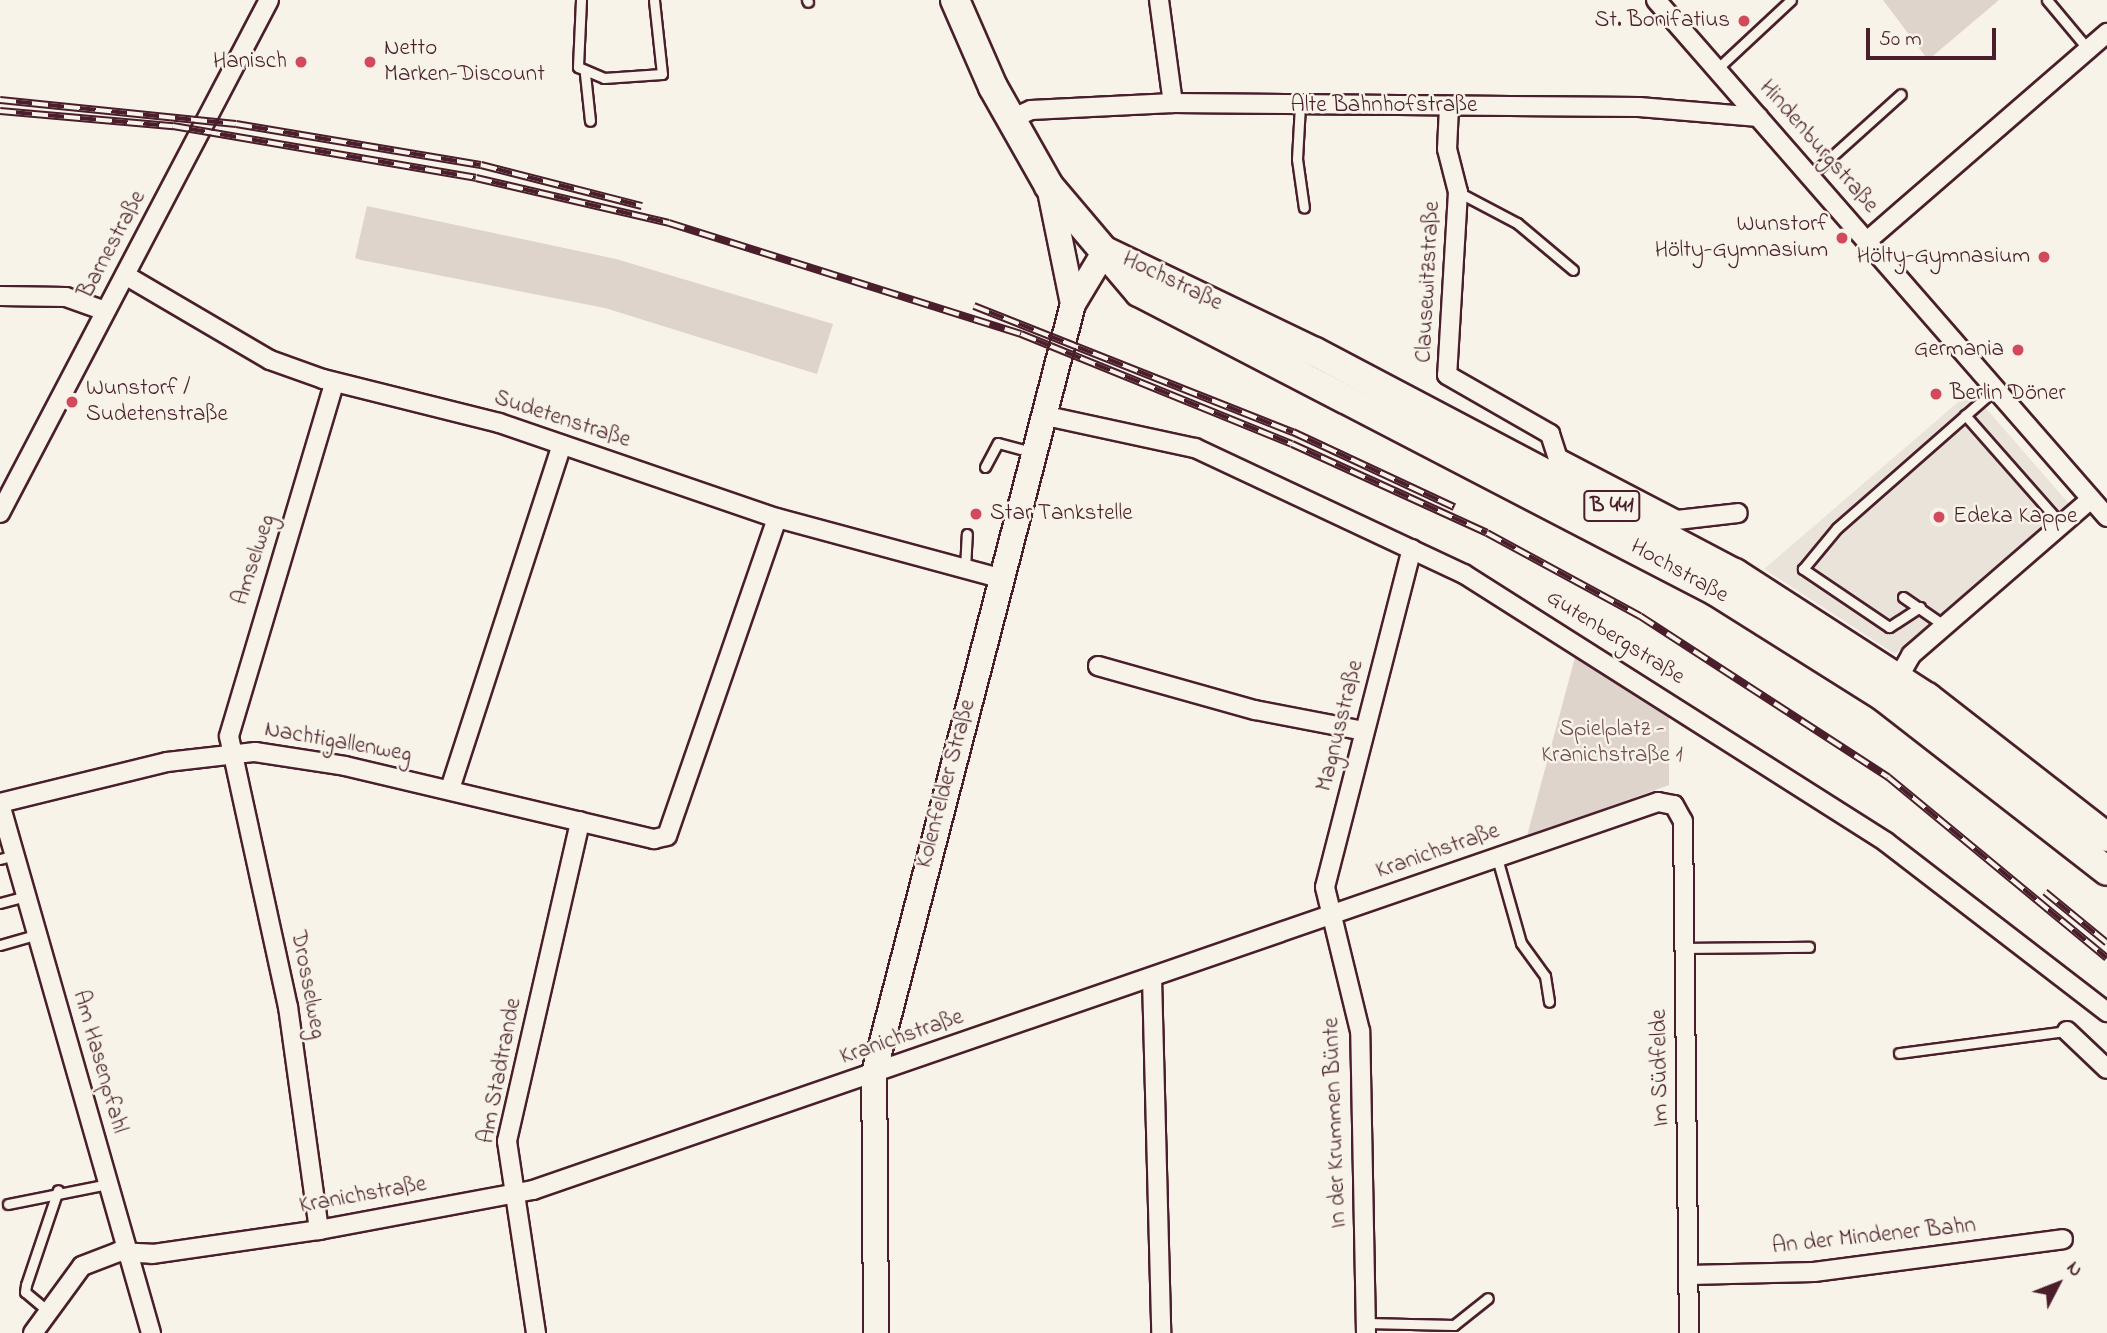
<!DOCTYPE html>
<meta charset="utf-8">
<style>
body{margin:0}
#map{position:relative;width:2107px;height:1333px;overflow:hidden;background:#f7f3e8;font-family:"Indie Flower",sans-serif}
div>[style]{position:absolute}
.built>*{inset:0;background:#eae3da}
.green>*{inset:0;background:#ded4cc}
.roads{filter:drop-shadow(2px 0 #4a1f2b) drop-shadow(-2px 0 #4a1f2b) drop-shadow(0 2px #4a1f2b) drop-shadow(0 -2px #4a1f2b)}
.service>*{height:9px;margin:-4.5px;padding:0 4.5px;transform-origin:4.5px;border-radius:4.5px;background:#f7f3e8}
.minor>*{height:18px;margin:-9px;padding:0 9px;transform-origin:9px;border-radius:9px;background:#f7f3e8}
.secondary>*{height:24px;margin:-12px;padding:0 12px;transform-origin:12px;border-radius:12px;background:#f7f3e8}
.primary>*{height:28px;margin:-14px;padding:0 14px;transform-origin:14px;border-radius:14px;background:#f7f3e8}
.rail>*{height:8px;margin-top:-4px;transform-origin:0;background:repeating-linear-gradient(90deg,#f7f3e8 0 16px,#4a1f2b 0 32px);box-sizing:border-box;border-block:2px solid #4a1f2b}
.dots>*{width:19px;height:19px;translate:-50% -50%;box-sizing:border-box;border:4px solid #f7f3e8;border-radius:50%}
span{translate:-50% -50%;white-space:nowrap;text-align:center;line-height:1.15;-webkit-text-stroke:5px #f7f3e8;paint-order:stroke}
.shield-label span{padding:2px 5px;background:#f7f3e8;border:2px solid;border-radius:5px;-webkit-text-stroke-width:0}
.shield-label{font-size:21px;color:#4a1f2b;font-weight:700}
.poi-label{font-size:23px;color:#4a1f2b}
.right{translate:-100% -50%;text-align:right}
.left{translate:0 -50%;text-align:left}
.street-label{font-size:23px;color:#4a1f2b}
.park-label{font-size:23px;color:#6f4c53}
.north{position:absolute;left:2023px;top:1249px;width:70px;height:70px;-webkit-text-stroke:5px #f7f3e8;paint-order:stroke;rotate:48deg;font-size:19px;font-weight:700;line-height:28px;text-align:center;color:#4a1f2b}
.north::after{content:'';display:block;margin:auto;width:24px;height:32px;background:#4a1f2b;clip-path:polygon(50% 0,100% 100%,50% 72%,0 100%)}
.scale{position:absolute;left:1866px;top:28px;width:130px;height:32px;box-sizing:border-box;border:4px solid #4a1f2b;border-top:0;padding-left:9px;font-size:21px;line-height:24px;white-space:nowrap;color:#4a1f2b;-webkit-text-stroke:5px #f7f3e8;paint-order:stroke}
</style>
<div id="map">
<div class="built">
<i style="clip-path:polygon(1971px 391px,2070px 505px,1895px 654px,1764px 569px)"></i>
</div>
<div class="green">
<i style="clip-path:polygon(1883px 0,1999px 0,1928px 60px)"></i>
<i style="clip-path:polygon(367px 206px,616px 259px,833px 324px,817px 374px,605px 308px,361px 260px,355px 258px)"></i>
<i style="clip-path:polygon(1577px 650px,1654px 696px,1669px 716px,1669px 785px,1527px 836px)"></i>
</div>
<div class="roads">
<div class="service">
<i style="left:581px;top:0;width:67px;rotate:92.6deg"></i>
<i style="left:578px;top:67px;width:28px;rotate:23deg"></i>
<i style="left:604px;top:78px;width:58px;rotate:-3.9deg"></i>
<i style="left:662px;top:74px;width:74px;rotate:-96.2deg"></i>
<i style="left:807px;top:0;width:2px;rotate:63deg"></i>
<i style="left:2047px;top:0;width:64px;rotate:50.1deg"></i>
<i style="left:1717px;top:69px;width:101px;rotate:-43deg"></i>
<i style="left:585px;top:74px;width:47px;rotate:83.9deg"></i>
<i style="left:1300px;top:105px;width:54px;rotate:93.2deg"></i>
<i style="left:1297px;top:159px;width:49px;rotate:81.9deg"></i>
<i style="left:1810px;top:176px;width:122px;rotate:-42deg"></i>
<i style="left:1458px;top:192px;width:67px;rotate:27.7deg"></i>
<i style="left:1517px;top:223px;width:73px;rotate:40deg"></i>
<i style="left:1965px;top:415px;width:147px;rotate:48.6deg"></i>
<i style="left:985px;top:467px;width:27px;rotate:-62deg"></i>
<i style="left:998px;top:443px;width:35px;rotate:15deg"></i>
<i style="left:965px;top:569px;width:35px;rotate:-87deg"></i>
<i style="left:1903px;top:597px;width:51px;rotate:34.6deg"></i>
<i style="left:1920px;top:607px;width:37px;rotate:147deg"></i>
<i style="left:1889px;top:627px;width:104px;rotate:-146deg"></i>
<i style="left:1803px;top:569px;width:53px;rotate:-50.3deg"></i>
<i style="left:1837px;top:528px;width:209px;rotate:-41.3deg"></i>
<i style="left:1497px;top:858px;width:88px;rotate:74.2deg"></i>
<i style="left:1521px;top:943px;width:41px;rotate:54deg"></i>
<i style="left:1545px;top:976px;width:26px;rotate:81deg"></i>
<i style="left:0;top:859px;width:16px;rotate:-15deg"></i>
<i style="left:0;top:903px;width:28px;rotate:-15deg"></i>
<i style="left:0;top:945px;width:40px;rotate:-16deg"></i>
<i style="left:1684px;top:948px;width:125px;rotate:-0.5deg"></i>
<i style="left:1899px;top:1053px;width:169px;rotate:-7.5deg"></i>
<i style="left:8px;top:1204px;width:102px;rotate:-11.3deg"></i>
<i style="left:49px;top:1312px;width:31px;rotate:-140deg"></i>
<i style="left:25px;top:1292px;width:7px;rotate:-82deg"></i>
<i style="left:26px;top:1285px;width:100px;rotate:-71.4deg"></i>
<i style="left:1366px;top:1323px;width:88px;rotate:1.3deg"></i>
<i style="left:1454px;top:1325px;width:43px;rotate:-38.5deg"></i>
</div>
<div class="minor">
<i style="left:1159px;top:0;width:104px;rotate:82.3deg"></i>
<i style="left:1656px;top:0;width:686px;rotate:48.9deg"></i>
<i style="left:1449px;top:107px;width:42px;rotate:92.7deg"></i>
<i style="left:1447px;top:149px;width:44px;rotate:75.7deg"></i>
<i style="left:1458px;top:192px;width:183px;rotate:93.4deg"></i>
<i style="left:1447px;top:375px;width:119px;rotate:29.8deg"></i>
<i style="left:1550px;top:434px;width:25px;rotate:72deg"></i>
<i style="left:1558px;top:458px;width:134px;rotate:27.5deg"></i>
<i style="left:1677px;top:520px;width:61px;rotate:-6.5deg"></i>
<i style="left:1011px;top:119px;width:22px;rotate:-24deg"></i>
<i style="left:1031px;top:110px;width:142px;rotate:-2.8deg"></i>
<i style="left:1173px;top:103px;width:466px;rotate:0.5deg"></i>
<i style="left:1639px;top:107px;width:120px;rotate:4.8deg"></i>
<i style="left:1867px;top:241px;width:318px;rotate:-40.9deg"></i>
<i style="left:125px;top:275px;width:168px;rotate:30.4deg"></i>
<i style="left:270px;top:360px;width:56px;rotate:19.7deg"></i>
<i style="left:323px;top:379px;width:181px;rotate:14deg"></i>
<i style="left:499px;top:423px;width:294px;rotate:18.9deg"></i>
<i style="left:777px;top:518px;width:230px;rotate:15.1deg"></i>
<i style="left:0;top:296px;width:66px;rotate:0.9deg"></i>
<i style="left:66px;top:297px;width:41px;rotate:19.7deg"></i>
<i style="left:1042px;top:415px;width:157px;rotate:12.2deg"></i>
<i style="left:1195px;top:448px;width:297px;rotate:25.1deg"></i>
<i style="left:1464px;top:574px;width:500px;rotate:32.4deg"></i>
<i style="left:1886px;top:842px;width:279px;rotate:37.6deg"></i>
<i style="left:0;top:513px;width:579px;rotate:-62.33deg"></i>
<i style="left:1098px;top:666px;width:163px;rotate:15.7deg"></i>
<i style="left:1255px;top:710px;width:111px;rotate:10.9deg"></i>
<i style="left:1894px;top:685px;width:34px;rotate:-60deg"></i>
<i style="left:1911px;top:655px;width:238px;rotate:-40.9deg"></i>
<i style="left:450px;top:789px;width:362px;rotate:-72deg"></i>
<i style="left:0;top:803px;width:172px;rotate:-13.8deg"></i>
<i style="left:167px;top:762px;width:89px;rotate:-6.5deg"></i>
<i style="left:255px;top:752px;width:91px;rotate:8.8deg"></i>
<i style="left:345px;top:766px;width:318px;rotate:13.3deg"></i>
<i style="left:654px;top:839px;width:13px;rotate:-13deg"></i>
<i style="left:667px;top:836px;width:336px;rotate:-70.9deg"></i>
<i style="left:0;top:804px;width:550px;rotate:74.07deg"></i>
<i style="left:1152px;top:978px;width:355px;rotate:88.5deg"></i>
<i style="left:2067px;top:1031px;width:55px;rotate:43.5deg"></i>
<i style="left:319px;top:1230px;width:225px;rotate:-97.9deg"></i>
<i style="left:288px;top:1007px;width:277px;rotate:-102.3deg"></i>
<i style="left:229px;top:736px;width:368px;rotate:-73.4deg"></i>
<i style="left:1689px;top:1275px;width:125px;rotate:-1.4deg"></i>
<i style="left:1814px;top:1272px;width:251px;rotate:-7.5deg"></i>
<i style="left:33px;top:1333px;width:83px;rotate:-53.8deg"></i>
<i style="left:82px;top:1266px;width:39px;rotate:-21deg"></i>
<i style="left:118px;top:1252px;width:34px;rotate:3deg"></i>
<i style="left:152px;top:1254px;width:169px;rotate:-8.2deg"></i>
<i style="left:319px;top:1230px;width:218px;rotate:-10.6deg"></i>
<i style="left:533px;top:1190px;width:1190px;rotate:-19.03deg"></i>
<i style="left:1658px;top:802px;width:16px;rotate:11deg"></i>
<i style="left:1674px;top:805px;width:18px;rotate:61deg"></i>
<i style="left:1683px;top:821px;width:512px;rotate:89.33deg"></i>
<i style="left:536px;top:1333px;width:194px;rotate:-98.6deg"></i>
<i style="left:507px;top:1141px;width:328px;rotate:-77.1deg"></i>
<i style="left:1366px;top:1333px;width:302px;rotate:-91.1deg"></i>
<i style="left:1360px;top:1031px;width:148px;rotate:-103.7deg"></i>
<i style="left:1325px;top:887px;width:349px;rotate:-75.6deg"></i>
</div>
<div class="secondary">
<i style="left:1049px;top:186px;width:120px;rotate:78.5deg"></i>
<i style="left:876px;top:1333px;width:260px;rotate:-90.4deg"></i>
<i style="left:874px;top:1073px;width:794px;rotate:-75.49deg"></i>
<i style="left:1073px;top:304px;width:62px;rotate:-58.9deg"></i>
</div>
<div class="primary">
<i style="left:955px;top:0;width:95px;rotate:66.4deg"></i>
<i style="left:993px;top:87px;width:114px;rotate:60.5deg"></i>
<i style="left:1049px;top:186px;width:139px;rotate:49.7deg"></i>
<i style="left:1139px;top:292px;width:651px;rotate:27.43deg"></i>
<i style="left:1717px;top:592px;width:199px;rotate:32.2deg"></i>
<i style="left:1885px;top:698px;width:281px;rotate:37.9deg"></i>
<i style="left:1105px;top:251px;width:233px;rotate:25.7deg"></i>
<i style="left:1315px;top:352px;width:475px;rotate:27.8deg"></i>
<i style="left:1735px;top:573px;width:229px;rotate:32.9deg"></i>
<i style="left:1927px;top:697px;width:228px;rotate:37.9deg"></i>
</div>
</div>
<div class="rail">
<i style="left:0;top:100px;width:237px;rotate:5.8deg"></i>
<i style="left:236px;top:124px;width:248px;rotate:9.5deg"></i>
<i style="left:481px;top:165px;width:166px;rotate:14.3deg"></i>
<i style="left:0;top:111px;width:174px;rotate:5deg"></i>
<i style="left:173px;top:126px;width:307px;rotate:9.7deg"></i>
<i style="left:476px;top:178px;width:198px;rotate:13.1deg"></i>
<i style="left:669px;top:223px;width:369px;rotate:17.5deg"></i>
<i style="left:1021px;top:334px;width:292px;rotate:22.1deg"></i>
<i style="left:1292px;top:444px;width:214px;rotate:24.5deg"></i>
<i style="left:1487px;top:533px;width:174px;rotate:28.5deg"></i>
<i style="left:1640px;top:616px;width:296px;rotate:33deg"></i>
<i style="left:1888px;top:777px;width:284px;rotate:39.6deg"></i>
<i style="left:974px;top:306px;width:343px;rotate:21.6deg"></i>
<i style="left:1293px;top:432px;width:178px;rotate:25deg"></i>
<i style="left:2045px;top:892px;width:80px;rotate:39.4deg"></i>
</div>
<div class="dots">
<i style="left:1744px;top:21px;background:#d1495b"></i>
<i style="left:301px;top:62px;background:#d1495b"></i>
<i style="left:370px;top:62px;background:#d1495b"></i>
<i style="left:1842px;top:238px;background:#d1495b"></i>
<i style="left:2044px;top:257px;background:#d1495b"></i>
<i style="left:2018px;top:350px;background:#d1495b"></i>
<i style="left:1936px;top:394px;background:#d1495b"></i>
<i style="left:72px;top:402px;background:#d1495b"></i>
<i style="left:976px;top:514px;background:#d1495b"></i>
<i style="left:1939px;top:517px;background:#d1495b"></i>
</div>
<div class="shield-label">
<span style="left:1612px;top:506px">B 441</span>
</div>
<div class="poi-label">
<span class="right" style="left:1730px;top:21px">St. Bonifatius</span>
<span class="left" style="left:384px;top:62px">Netto<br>Marken-Discount</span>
<span class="right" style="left:287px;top:62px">Hanisch</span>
<span class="right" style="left:1828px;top:238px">Wunstorf<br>Hölty-Gymnasium</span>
<span class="right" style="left:2030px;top:257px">Hölty-Gymnasium</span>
<span class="right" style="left:2004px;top:350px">Germania</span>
<span class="left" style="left:86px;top:402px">Wunstorf /<br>Sudetenstraße</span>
<span class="left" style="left:1950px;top:394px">Berlin Döner</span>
<span class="left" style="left:990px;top:514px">Star Tankstelle</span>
<span class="left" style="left:1953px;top:517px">Edeka Kappe</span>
</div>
<div class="street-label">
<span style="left:1384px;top:106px">Alte Bahnhofstraße</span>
<span style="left:1818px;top:147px;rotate:49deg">Hindenburgstraße</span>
<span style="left:113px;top:245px;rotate:-62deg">Barnestraße</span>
<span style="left:1172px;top:282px;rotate:26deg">Hochstraße</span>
<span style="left:1429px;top:282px;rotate:-87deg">Clausewitzstraße</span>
<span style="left:562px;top:420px;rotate:18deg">Sudetenstraße</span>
<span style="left:255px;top:560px;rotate:-72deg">Amselweg</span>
<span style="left:1679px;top:572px;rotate:29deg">Hochstraße</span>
<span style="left:1615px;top:638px;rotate:32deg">Gutenbergstraße</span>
<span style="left:1341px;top:726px;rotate:-76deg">Magnusstraße</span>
<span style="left:338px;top:743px;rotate:10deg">Nachtigallenweg</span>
<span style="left:947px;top:784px;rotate:-75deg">Kolenfelder Straße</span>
<span style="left:1438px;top:852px;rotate:-19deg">Kranichstraße</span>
<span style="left:307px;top:985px;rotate:79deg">Drosselweg</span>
<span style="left:902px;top:1038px;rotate:-19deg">Kranichstraße</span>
<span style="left:99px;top:1062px;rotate:74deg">Am Hasenpfahl</span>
<span style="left:1661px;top:1068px;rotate:-91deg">Im Südfelde</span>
<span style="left:501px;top:1071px;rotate:-79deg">Am Stadtrande</span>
<span style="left:1336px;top:1123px;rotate:-92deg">In der Krummen Bünte</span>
<span style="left:363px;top:1196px;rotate:-10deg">Kranichstraße</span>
<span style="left:1874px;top:1237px;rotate:-6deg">An der Mindener Bahn</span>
</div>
<div class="park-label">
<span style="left:1612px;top:743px">Spielplatz -<br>Kranichstraße 1</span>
</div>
<div class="north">N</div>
<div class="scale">50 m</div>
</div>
